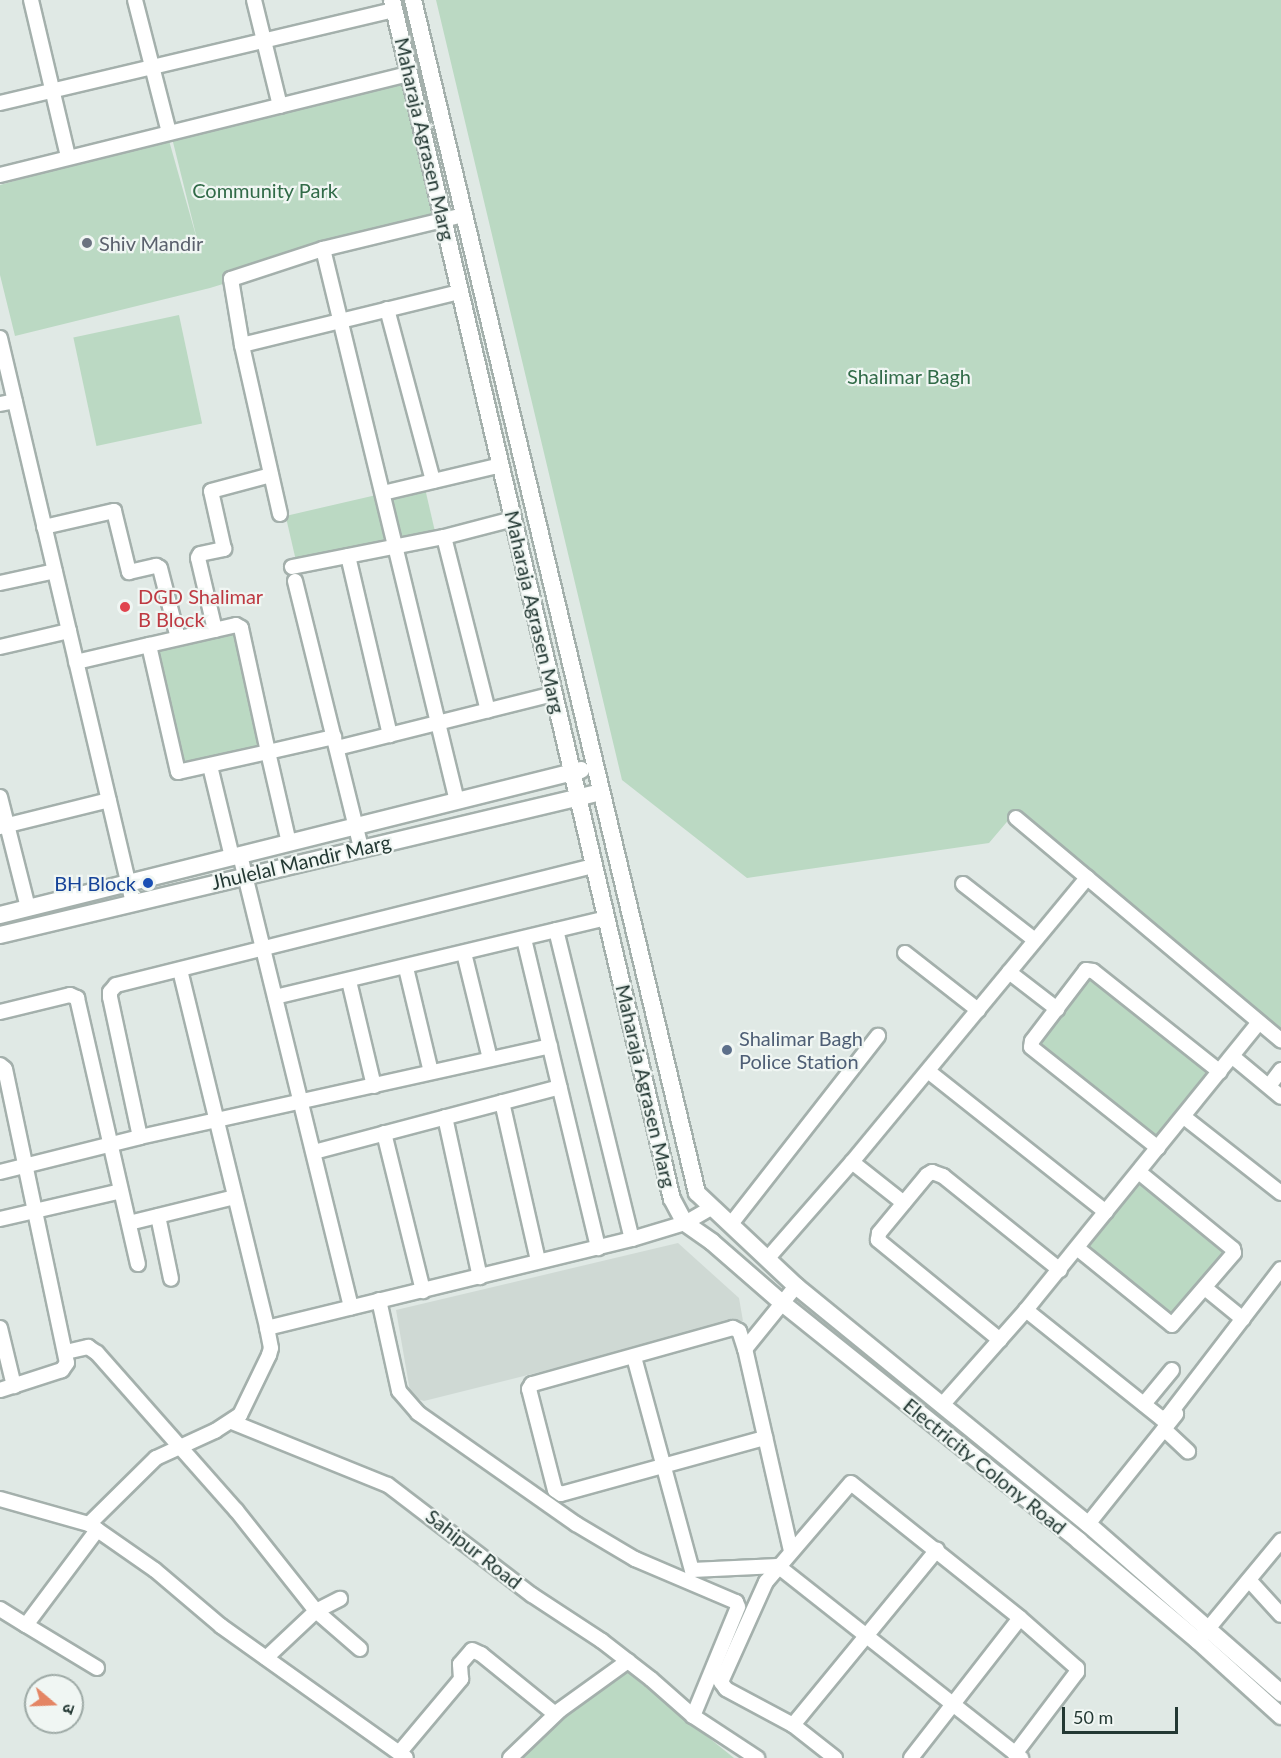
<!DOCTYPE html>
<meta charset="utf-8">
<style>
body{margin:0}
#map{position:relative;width:1281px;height:1758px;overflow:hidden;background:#e0e9e5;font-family:Lato,"Noto Sans Devanagari",sans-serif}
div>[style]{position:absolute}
.built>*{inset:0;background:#cfd9d4}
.green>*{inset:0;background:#bbd9c3;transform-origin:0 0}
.roads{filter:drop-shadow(2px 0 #a4b0ac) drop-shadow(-2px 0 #a4b0ac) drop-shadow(0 2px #a4b0ac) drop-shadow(0 -2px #a4b0ac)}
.minor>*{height:14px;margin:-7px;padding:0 7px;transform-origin:7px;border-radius:7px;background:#fff}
.tertiary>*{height:16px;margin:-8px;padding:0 8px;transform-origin:8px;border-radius:8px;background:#fff}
.dots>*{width:16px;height:16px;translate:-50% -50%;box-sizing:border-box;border:3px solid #f0f6f3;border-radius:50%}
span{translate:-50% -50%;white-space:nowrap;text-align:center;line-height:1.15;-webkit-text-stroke:4.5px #f0f6f3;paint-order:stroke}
.street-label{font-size:20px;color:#233833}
.park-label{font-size:20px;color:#316b48}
.worship-label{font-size:20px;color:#5b616d}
.left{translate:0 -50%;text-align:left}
.health-label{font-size:20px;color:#be3a42}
.transit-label{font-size:20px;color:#164399}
.right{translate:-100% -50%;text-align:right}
.service-label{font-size:20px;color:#4e5e75}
.north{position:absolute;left:24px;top:1674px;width:60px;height:60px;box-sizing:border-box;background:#f0f6f3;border:2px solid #9eaaa6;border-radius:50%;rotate:109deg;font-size:16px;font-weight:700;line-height:24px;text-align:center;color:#233833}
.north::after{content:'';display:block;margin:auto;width:21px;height:27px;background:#e48564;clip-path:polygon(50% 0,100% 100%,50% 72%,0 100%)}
.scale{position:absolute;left:1062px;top:1707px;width:116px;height:27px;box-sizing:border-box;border:3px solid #233833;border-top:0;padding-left:8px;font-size:18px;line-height:21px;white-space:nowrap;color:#233833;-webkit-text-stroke:4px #f0f6f3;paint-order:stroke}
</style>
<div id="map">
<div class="built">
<i style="clip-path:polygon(678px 1243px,739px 1298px,743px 1321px,424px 1401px,411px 1397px,396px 1310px)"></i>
</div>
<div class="green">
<i style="clip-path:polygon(436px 0,1281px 0,1281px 1029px,1017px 810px,989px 843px,747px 878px,622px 780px)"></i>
<i style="clip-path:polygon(403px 78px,435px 218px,210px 288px,15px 336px,0 275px,0 185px,168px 137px,198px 243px,171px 134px)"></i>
<i style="left:179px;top:315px;width:111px;height:108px;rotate:78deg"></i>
<i style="left:424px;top:484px;width:57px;height:142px;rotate:77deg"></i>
<i style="left:234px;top:631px;width:121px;height:81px;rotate:77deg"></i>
<i style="left:1091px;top:974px;width:156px;height:90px;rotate:39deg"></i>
<i style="left:1141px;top:1179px;width:114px;height:87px;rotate:40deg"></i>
<i style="clip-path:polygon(626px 1671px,734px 1758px,524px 1758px,559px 1717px)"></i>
</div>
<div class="roads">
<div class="minor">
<i style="left:31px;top:0;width:161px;rotate:76.7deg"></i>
<i style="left:135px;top:0;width:136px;rotate:75.6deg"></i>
<i style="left:254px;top:0;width:109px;rotate:76.2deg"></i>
<i style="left:0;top:103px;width:405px;rotate:-13.3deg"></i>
<i style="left:0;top:175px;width:421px;rotate:-13.9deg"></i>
<i style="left:323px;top:249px;width:568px;rotate:76.36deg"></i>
<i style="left:387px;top:309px;width:178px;rotate:75deg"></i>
<i style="left:0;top:338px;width:580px;rotate:76.75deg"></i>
<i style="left:242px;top:345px;width:224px;rotate:-13.7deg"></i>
<i style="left:0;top:404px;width:15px;rotate:-11deg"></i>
<i style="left:383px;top:493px;width:121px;rotate:-13.3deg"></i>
<i style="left:280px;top:514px;width:173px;rotate:-102.7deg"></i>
<i style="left:242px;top:345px;width:67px;rotate:-99.5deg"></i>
<i style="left:231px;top:279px;width:97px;rotate:-18.1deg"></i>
<i style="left:323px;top:249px;width:145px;rotate:-13.6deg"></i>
<i style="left:44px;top:527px;width:72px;rotate:-12.9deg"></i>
<i style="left:114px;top:511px;width:63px;rotate:76.2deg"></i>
<i style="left:129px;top:572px;width:28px;rotate:-13deg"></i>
<i style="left:156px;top:566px;width:4px;rotate:27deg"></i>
<i style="left:160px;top:568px;width:72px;rotate:75.6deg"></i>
<i style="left:444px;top:537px;width:179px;rotate:75.8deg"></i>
<i style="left:348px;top:556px;width:184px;rotate:76.8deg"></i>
<i style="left:292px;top:567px;width:155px;rotate:-11.2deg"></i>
<i style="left:444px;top:537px;width:71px;rotate:-14.6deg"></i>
<i style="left:295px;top:581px;width:275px;rotate:76.1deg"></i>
<i style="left:0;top:583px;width:56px;rotate:-12.3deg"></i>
<i style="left:236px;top:625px;width:6px;rotate:31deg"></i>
<i style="left:241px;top:628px;width:127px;rotate:77.7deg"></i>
<i style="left:268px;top:752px;width:92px;rotate:167.5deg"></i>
<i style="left:178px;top:772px;width:130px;rotate:-102.9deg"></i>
<i style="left:149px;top:645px;width:89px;rotate:-12.9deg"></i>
<i style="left:215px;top:630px;width:74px;rotate:-103.3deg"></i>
<i style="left:198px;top:558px;width:4px;rotate:-63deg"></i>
<i style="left:200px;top:554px;width:25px;rotate:-12deg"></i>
<i style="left:224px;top:549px;width:59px;rotate:-102.6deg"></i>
<i style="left:211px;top:491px;width:62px;rotate:-14.9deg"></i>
<i style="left:0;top:647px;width:71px;rotate:-13.1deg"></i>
<i style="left:76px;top:662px;width:75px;rotate:-13.1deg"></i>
<i style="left:337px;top:748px;width:224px;rotate:-14deg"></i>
<i style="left:210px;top:766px;width:94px;rotate:76.4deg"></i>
<i style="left:0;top:797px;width:114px;rotate:75.8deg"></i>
<i style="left:1016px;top:818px;width:346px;rotate:40deg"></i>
<i style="left:0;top:827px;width:112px;rotate:-13.9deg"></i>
<i style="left:289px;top:843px;width:93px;rotate:-103deg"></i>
<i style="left:268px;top:752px;width:68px;rotate:-12.8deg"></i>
<i style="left:240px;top:855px;width:466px;rotate:76.2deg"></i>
<i style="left:963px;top:884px;width:91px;rotate:37.9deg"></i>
<i style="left:556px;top:930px;width:318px;rotate:76.2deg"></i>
<i style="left:524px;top:939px;width:318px;rotate:76.5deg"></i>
<i style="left:464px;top:953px;width:109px;rotate:76.2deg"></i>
<i style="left:905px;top:953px;width:93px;rotate:38deg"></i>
<i style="left:406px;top:968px;width:107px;rotate:76.5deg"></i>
<i style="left:180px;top:970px;width:368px;rotate:76.3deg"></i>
<i style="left:267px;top:1328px;width:376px;rotate:-13.7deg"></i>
<i style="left:632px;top:1239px;width:55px;rotate:-16.8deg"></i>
<i style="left:685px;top:1223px;width:30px;rotate:-30deg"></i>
<i style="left:1009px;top:972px;width:61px;rotate:37.6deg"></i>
<i style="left:349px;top:981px;width:108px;rotate:76.6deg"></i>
<i style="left:275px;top:997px;width:341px;rotate:-13.4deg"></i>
<i style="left:0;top:1012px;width:72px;rotate:-13.7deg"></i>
<i style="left:70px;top:995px;width:8px;rotate:23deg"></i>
<i style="left:77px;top:998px;width:273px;rotate:77.1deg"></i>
<i style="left:1233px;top:1057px;width:62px;rotate:39.8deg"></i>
<i style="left:0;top:1065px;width:6px;rotate:39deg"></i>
<i style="left:5px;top:1069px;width:300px;rotate:78.1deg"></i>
<i style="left:67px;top:1363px;width:9px;rotate:126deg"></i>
<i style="left:62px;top:1370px;width:65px;rotate:162.1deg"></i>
<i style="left:928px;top:1071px;width:227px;rotate:38.4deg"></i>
<i style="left:1269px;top:1086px;width:20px;rotate:-53deg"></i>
<i style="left:502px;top:1102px;width:163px;rotate:77.2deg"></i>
<i style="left:445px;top:1117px;width:164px;rotate:77.7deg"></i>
<i style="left:1184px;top:1117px;width:123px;rotate:38.1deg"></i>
<i style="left:384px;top:1133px;width:163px;rotate:76.1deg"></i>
<i style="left:140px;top:1137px;width:143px;rotate:-102.1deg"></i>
<i style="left:110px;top:997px;width:5px;rotate:-90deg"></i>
<i style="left:110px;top:992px;width:9px;rotate:-49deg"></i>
<i style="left:116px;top:985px;width:493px;rotate:-14deg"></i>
<i style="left:1158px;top:1148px;width:162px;rotate:-141.5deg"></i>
<i style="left:1031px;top:1047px;width:6px;rotate:-81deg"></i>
<i style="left:1032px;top:1041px;width:89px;rotate:-52.7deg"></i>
<i style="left:1086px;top:970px;width:7px;rotate:8deg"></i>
<i style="left:1093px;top:971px;width:162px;rotate:38.5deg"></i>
<i style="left:314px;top:1152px;width:254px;rotate:-14.8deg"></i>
<i style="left:852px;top:1162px;width:66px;rotate:38.3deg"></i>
<i style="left:0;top:1172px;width:144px;rotate:-14deg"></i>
<i style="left:140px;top:1137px;width:420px;rotate:-12.5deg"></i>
<i style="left:158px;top:1216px;width:64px;rotate:78.3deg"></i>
<i style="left:0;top:1219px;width:124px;rotate:-13deg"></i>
<i style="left:129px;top:1223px;width:109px;rotate:-13.8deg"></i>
<i style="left:731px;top:1224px;width:239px;rotate:-52deg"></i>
<i style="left:1077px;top:1248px;width:122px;rotate:39deg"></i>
<i style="left:1172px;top:1325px;width:95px;rotate:-49.3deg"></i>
<i style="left:1234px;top:1253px;width:4px;rotate:-104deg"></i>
<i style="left:1233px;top:1249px;width:122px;rotate:-140.7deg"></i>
<i style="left:768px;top:1258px;width:128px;rotate:-48.8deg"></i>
<i style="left:852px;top:1162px;width:369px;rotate:-50.4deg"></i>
<i style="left:1205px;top:1288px;width:49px;rotate:39.2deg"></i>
<i style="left:379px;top:1300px;width:93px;rotate:77.6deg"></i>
<i style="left:399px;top:1391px;width:29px;rotate:49deg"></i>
<i style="left:418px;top:1413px;width:193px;rotate:35.1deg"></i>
<i style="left:576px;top:1524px;width:69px;rotate:30.7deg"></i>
<i style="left:635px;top:1559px;width:110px;rotate:23.1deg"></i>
<i style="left:736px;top:1602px;width:5px;rotate:68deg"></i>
<i style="left:738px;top:1607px;width:118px;rotate:112.4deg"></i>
<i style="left:1026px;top:1310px;width:174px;rotate:38.7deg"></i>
<i style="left:1162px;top:1419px;width:7px;rotate:-27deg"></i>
<i style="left:1168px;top:1416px;width:185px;rotate:-52.5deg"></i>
<i style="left:0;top:1328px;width:60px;rotate:76.4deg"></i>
<i style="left:1000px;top:1340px;width:158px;rotate:-140.7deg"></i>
<i style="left:878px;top:1240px;width:7px;rotate:-82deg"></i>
<i style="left:879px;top:1233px;width:75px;rotate:-50.4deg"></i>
<i style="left:927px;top:1175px;width:6px;rotate:-31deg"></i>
<i style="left:932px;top:1172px;width:12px;rotate:20deg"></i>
<i style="left:943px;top:1176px;width:150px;rotate:38.8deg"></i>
<i style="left:745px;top:1349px;width:19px;rotate:-108deg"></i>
<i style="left:739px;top:1331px;width:7px;rotate:-153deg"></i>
<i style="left:733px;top:1328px;width:209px;rotate:164.4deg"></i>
<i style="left:532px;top:1384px;width:6px;rotate:121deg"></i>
<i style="left:529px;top:1389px;width:104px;rotate:75.6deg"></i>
<i style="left:555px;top:1490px;width:7px;rotate:34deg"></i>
<i style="left:561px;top:1494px;width:212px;rotate:-15.4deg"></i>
<i style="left:66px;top:1352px;width:23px;rotate:-13deg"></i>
<i style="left:88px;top:1347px;width:11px;rotate:34deg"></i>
<i style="left:97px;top:1353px;width:210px;rotate:48.5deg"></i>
<i style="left:236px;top:1510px;width:129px;rotate:51.6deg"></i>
<i style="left:316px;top:1611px;width:58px;rotate:40.8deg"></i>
<i style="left:634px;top:1357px;width:221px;rotate:74.8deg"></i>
<i style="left:692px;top:1570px;width:86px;rotate:-2.7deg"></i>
<i style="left:778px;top:1566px;width:310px;rotate:38.3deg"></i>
<i style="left:1144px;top:1404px;width:44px;rotate:-50.5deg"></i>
<i style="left:942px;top:1405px;width:127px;rotate:-48.5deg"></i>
<i style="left:1026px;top:1310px;width:370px;rotate:-51deg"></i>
<i style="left:232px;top:1422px;width:168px;rotate:22deg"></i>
<i style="left:388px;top:1485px;width:181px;rotate:37.4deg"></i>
<i style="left:532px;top:1595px;width:84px;rotate:33.3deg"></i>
<i style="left:602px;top:1641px;width:62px;rotate:37.8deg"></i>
<i style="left:651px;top:1679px;width:56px;rotate:41.4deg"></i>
<i style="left:693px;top:1716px;width:77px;rotate:33.3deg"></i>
<i style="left:1164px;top:1429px;width:33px;rotate:43deg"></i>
<i style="left:0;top:1499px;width:92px;rotate:15.7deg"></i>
<i style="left:89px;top:1524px;width:80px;rotate:34.9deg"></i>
<i style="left:155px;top:1570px;width:87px;rotate:40.3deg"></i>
<i style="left:221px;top:1626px;width:227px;rotate:35.5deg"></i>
<i style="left:89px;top:1524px;width:94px;rotate:-44.6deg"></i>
<i style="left:156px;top:1458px;width:65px;rotate:-24.6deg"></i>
<i style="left:215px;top:1431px;width:30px;rotate:-33deg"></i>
<i style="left:240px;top:1415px;width:67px;rotate:-64.2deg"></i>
<i style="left:269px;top:1355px;width:7px;rotate:-74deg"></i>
<i style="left:271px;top:1348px;width:20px;rotate:-101deg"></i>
<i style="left:1088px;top:1524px;width:141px;rotate:-51.3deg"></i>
<i style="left:791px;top:1551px;width:207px;rotate:-102.8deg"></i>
<i style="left:745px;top:1349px;width:81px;rotate:-51deg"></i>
<i style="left:1249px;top:1580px;width:47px;rotate:47.6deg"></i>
<i style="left:0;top:1609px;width:31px;rotate:32deg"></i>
<i style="left:26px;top:1625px;width:119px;rotate:-53.2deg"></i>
<i style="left:26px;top:1625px;width:83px;rotate:31.2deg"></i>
<i style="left:1202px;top:1636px;width:124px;rotate:-50.3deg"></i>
<i style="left:266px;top:1658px;width:69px;rotate:-43.2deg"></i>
<i style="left:316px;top:1611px;width:27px;rotate:-27deg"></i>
<i style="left:793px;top:1725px;width:227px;rotate:-50.6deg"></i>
<i style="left:399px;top:1753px;width:97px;rotate:-50deg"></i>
<i style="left:461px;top:1679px;width:15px;rotate:-94deg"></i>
<i style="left:460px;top:1664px;width:18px;rotate:-49deg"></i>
<i style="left:472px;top:1650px;width:10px;rotate:24deg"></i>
<i style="left:481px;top:1654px;width:95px;rotate:39deg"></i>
<i style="left:510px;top:1758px;width:69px;rotate:-43.8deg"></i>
<i style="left:560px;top:1710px;width:84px;rotate:-35.8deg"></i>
<i style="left:835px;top:1758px;width:53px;rotate:-141.8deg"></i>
<i style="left:793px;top:1725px;width:76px;rotate:-151.8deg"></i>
<i style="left:726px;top:1689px;width:9px;rotate:-126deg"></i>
<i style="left:721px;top:1682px;width:110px;rotate:-65.8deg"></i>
<i style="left:766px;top:1582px;width:130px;rotate:-49.4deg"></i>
<i style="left:851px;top:1483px;width:216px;rotate:38.6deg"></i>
<i style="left:1020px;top:1618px;width:76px;rotate:41.3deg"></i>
<i style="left:1077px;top:1668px;width:4px;rotate:90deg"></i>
<i style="left:1077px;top:1672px;width:103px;rotate:127.1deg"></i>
<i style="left:911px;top:1758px;width:177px;rotate:-52.1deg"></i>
</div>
<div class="tertiary">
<i style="left:392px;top:0;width:1231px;rotate:76.86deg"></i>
<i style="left:672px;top:1199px;width:27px;rotate:62deg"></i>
<i style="left:685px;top:1223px;width:33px;rotate:35deg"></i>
<i style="left:712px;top:1242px;width:91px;rotate:41deg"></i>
<i style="left:781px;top:1302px;width:382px;rotate:38.7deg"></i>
<i style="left:1079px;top:1541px;width:155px;rotate:40deg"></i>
<i style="left:1198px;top:1641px;width:112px;rotate:42.1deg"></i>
<i style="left:413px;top:0;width:1226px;rotate:76.61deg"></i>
<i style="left:697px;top:1193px;width:136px;rotate:43.2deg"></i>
<i style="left:796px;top:1286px;width:377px;rotate:39.2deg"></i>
<i style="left:1088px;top:1524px;width:257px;rotate:41.2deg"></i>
<i style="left:0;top:915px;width:599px;rotate:-14.01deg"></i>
<i style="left:0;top:935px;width:618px;rotate:-13.38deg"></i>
</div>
</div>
<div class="dots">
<i style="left:87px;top:243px;background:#6b7280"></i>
<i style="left:125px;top:607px;background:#e0444e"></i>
<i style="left:148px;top:883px;background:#1a4fb4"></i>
<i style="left:727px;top:1050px;background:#5c6f8a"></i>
</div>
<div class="street-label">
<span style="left:425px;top:139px;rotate:77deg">Maharaja Agrasen Marg</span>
<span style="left:535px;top:612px;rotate:77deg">Maharaja Agrasen Marg</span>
<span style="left:301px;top:862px;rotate:-13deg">Jhulelal Mandir Marg</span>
<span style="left:646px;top:1086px;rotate:77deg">Maharaja Agrasen Marg</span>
<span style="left:985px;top:1466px;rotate:39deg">Electricity Colony Road</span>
<span style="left:474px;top:1549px;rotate:38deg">Sahipur Road</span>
</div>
<div class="park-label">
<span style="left:265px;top:190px">Community Park</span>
<span style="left:909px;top:376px">Shalimar Bagh</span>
</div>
<div class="worship-label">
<span class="left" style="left:99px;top:243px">Shiv Mandir</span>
</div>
<div class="health-label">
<span class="left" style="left:138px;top:608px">DGD Shalimar<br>B Block</span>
</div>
<div class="transit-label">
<span class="right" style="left:136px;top:883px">BH Block</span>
</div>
<div class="service-label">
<span class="left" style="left:739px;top:1050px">Shalimar Bagh<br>Police Station</span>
</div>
<div class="north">उ</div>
<div class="scale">50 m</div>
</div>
